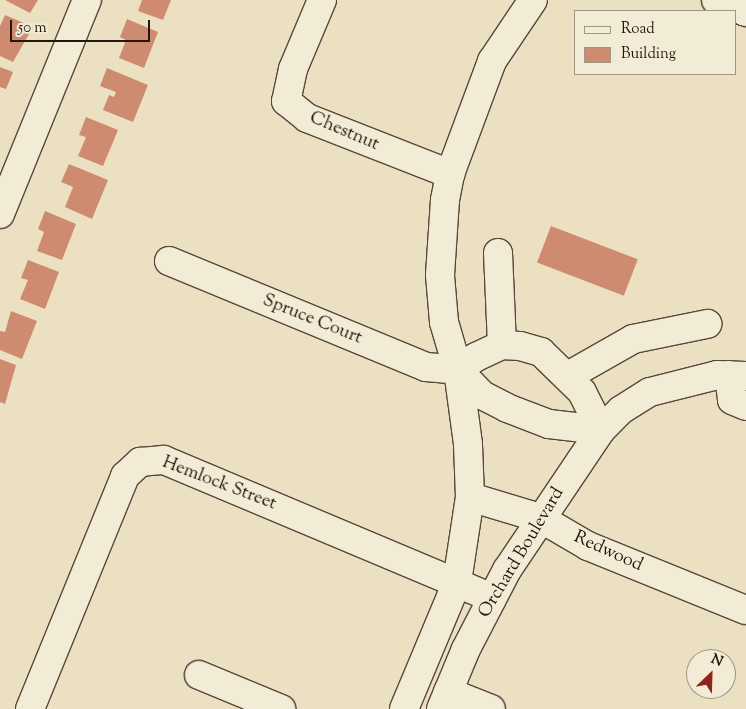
<!DOCTYPE html>
<style>
body{margin:0}
#map{position:relative;width:746px;height:709px;overflow:hidden;background:#ebe1c2;font-family:"Sorts Mill Goudy",serif}
div>[style]{position:absolute}
.building>*{inset:0;background:#cf8b6f;transform-origin:0 0}
.roads{filter:drop-shadow(1px 0 #58473a) drop-shadow(-1px 0 #58473a) drop-shadow(0 1px #58473a) drop-shadow(0 -1px #58473a)}
.minor>*{height:28px;margin:-14px;padding:0 14px;transform-origin:14px;border-radius:14px;background:#f2ecd7}
span{translate:-50% -50%;white-space:nowrap;text-align:center;line-height:1.15;-webkit-text-stroke:4px #f2ecd7;paint-order:stroke}
.street-label{font-size:18px;color:#27140c}
.legend{position:absolute;left:574px;top:10px;width:162px;height:65px;box-sizing:border-box;background:#f2ecd7;border:1px solid #a19686;margin:0;padding:6px 9px;list-style:none;font-size:15px;color:#27140c}
.legend li{display:flex;align-items:center;gap:10px;height:25px}
.legend b{width:25px;border:1px solid #a19686}
.north{position:absolute;left:686px;top:649px;width:50px;height:50px;box-sizing:border-box;background:#f2ecd7;border:1px solid #a19686;border-radius:50%;rotate:24deg;font-size:14px;font-weight:700;line-height:20px;text-align:center;color:#27140c}
.north::after{content:'';display:block;margin:auto;width:18px;height:22px;background:#8f2418;clip-path:polygon(50% 0,100% 100%,50% 72%,0 100%)}
.scale{position:absolute;left:10px;top:20px;width:140px;height:22px;box-sizing:border-box;border:2px solid #27140c;border-top:0;padding-left:6px;font-size:15px;line-height:18px;white-space:nowrap;color:#27140c;-webkit-text-stroke:4px #f2ecd7;paint-order:stroke}
</style>
<div id="map">
<div class="building">
<i style="clip-path:polygon(5px 0,38px 0,30px 13px)"></i>
<i style="clip-path:polygon(142px 0,171px 0,163px 20px,138px 11px)"></i>
<i style="clip-path:polygon(5px 15px,33px 27px,13px 62px,0 56px,0 26px)"></i>
<i style="clip-path:polygon(127px 19px,158px 32px,144px 68px,119px 58px,126px 40px,120px 37px)"></i>
<i style="clip-path:polygon(0 67px,13px 72px,6px 89px,0 87px)"></i>
<i style="clip-path:polygon(107px 68px,148px 85px,133px 122px,103px 110px,109px 95px,114px 97px,116px 92px,100px 86px)"></i>
<i style="clip-path:polygon(86px 117px,118px 130px,103px 166px,78px 156px,86px 137px,79px 135px)"></i>
<i style="clip-path:polygon(69px 164px,108px 180px,92px 219px,65px 207px,73px 187px,61px 182px)"></i>
<i style="clip-path:polygon(45px 211px,76px 224px,62px 260px,37px 251px,44px 232px,38px 229px)"></i>
<i style="left:551px;top:226px;width:93px;height:39px;rotate:21deg"></i>
<i style="clip-path:polygon(28px 260px,59px 272px,45px 309px,20px 299px,28px 280px,21px 278px)"></i>
<i style="clip-path:polygon(11px 311px,37px 321px,22px 359px,0 350px,0 331px,5px 332px)"></i>
<i style="clip-path:polygon(0 359px,16px 365px,5px 404px,0 402px)"></i>
</div>
<div class="roads">
<div class="minor">
<i style="left:322px;top:0;width:75px;rotate:112.8deg"></i>
<i style="left:293px;top:69px;width:33px;rotate:102deg"></i>
<i style="left:286px;top:101px;width:27px;rotate:39deg"></i>
<i style="left:307px;top:118px;width:154px;rotate:21.4deg"></i>
<i style="left:716px;top:0;width:32px;rotate:22deg"></i>
<i style="left:0;top:214px;width:231px;rotate:-67.9deg"></i>
<i style="left:498px;top:253px;width:92px;rotate:87.5deg"></i>
<i style="left:169px;top:261px;width:278px;rotate:22.4deg"></i>
<i style="left:426px;top:367px;width:32px;rotate:5deg"></i>
<i style="left:458px;top:370px;width:22px;rotate:-36deg"></i>
<i style="left:476px;top:357px;width:29px;rotate:-25deg"></i>
<i style="left:502px;top:345px;width:18px;rotate:3deg"></i>
<i style="left:520px;top:346px;width:22px;rotate:16deg"></i>
<i style="left:541px;top:352px;width:57px;rotate:44.3deg"></i>
<i style="left:582px;top:392px;width:42px;rotate:63.4deg"></i>
<i style="left:458px;top:370px;width:35px;rotate:46deg"></i>
<i style="left:482px;top:395px;width:28px;rotate:27deg"></i>
<i style="left:507px;top:408px;width:45px;rotate:20.9deg"></i>
<i style="left:549px;top:424px;width:52px;rotate:6.6deg"></i>
<i style="left:729px;top:375px;width:25px;rotate:83deg"></i>
<i style="left:732px;top:400px;width:15px;rotate:23deg"></i>
<i style="left:568px;top:376px;width:75px;rotate:-29.6deg"></i>
<i style="left:633px;top:339px;width:76px;rotate:-11.5deg"></i>
<i style="left:470px;top:497px;width:73px;rotate:16.7deg"></i>
<i style="left:540px;top:518px;width:56px;rotate:30.3deg"></i>
<i style="left:588px;top:546px;width:170px;rotate:22.1deg"></i>
<i style="left:199px;top:675px;width:89px;rotate:22.5deg"></i>
<i style="left:448px;top:692px;width:46px;rotate:21.6deg"></i>
<i style="left:30px;top:709px;width:252px;rotate:-67.8deg"></i>
<i style="left:125px;top:476px;width:21px;rotate:-43deg"></i>
<i style="left:140px;top:462px;width:24px;rotate:-5deg"></i>
<i style="left:164px;top:460px;width:356px;rotate:22.8deg"></i>
<i style="left:404px;top:709px;width:138px;rotate:-67.3deg"></i>
<i style="left:457px;top:582px;width:86px;rotate:-81.3deg"></i>
<i style="left:470px;top:497px;width:53px;rotate:-92.2deg"></i>
<i style="left:468px;top:444px;width:75px;rotate:-97.7deg"></i>
<i style="left:458px;top:370px;width:50px;rotate:-106.3deg"></i>
<i style="left:444px;top:322px;width:47px;rotate:-94.9deg"></i>
<i style="left:440px;top:275px;width:75px;rotate:-86.2deg"></i>
<i style="left:445px;top:200px;width:26px;rotate:-79deg"></i>
<i style="left:450px;top:174px;width:121px;rotate:-69.6deg"></i>
<i style="left:492px;top:61px;width:73px;rotate:-56.1deg"></i>
<i style="left:441px;top:709px;width:65px;rotate:-67.4deg"></i>
<i style="left:466px;top:649px;width:89px;rotate:-62.6deg"></i>
<i style="left:507px;top:570px;width:169px;rotate:-56.1deg"></i>
<i style="left:601px;top:430px;width:28px;rotate:-45deg"></i>
<i style="left:621px;top:410px;width:34px;rotate:-32deg"></i>
<i style="left:650px;top:392px;width:69px;rotate:-14.2deg"></i>
<i style="left:717px;top:375px;width:29px;rotate:2deg"></i>
</div>
</div>
<div class="street-label">
<span style="left:344px;top:132px;rotate:23deg">Chestnut</span>
<span style="left:312px;top:320px;rotate:22deg">Spruce Court</span>
<span style="left:219px;top:484px;rotate:21deg">Hemlock Street</span>
<span style="left:608px;top:552px;rotate:24deg">Redwood</span>
<span style="left:522px;top:553px;rotate:-59deg">Orchard Boulevard</span>
</div>
<ul class="legend">
<li><b style="height:6px;background:#f2ecd7"></b>Road</li>
<li><b style="height:14px;background:#cf8b6f"></b>Building</li>
</ul>
<div class="north">N</div>
<div class="scale">50 m</div>
</div>
